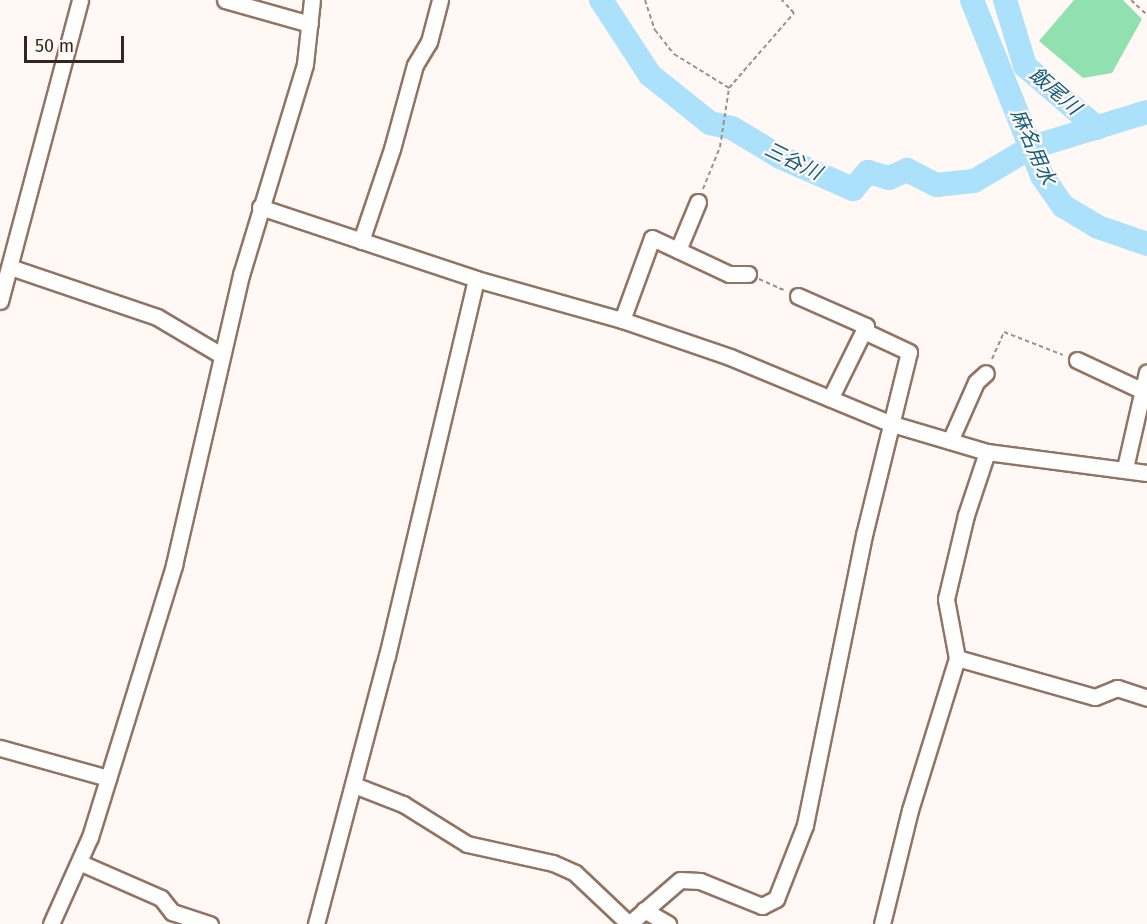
<!DOCTYPE html>
<meta charset="utf-8">
<style>
body{margin:0}
#map{position:relative;width:1147px;height:924px;overflow:hidden;background:#fff8f4;font-family:"Fira Sans","Noto Sans JP",sans-serif}
div>[style]{position:absolute}
.green>*{inset:0;background:#91e1b0}
.river>*{height:24px;margin:-12px;padding:0 12px;transform-origin:12px;border-radius:12px;background:#ace1fc}
.path>*{height:2px;margin-top:-1px;transform-origin:0;background:repeating-linear-gradient(90deg,#9b918b 0 4.5px,transparent 0 7.5px)}
.roads{filter:drop-shadow(2px 0 #917462) drop-shadow(-2px 0 #917462) drop-shadow(0 2px #917462) drop-shadow(0 -2px #917462)}
.street>*{height:15px;margin:-7.5px;padding:0 7.5px;transform-origin:7.5px;border-radius:7.5px;background:#fff}
span{translate:-50% -50%;white-space:nowrap;text-align:center;line-height:1.15;-webkit-text-stroke:4.5px #fff8f4;paint-order:stroke}
.water-label{font-size:20px;color:#125f7c;font-style:italic}
.scale{position:absolute;left:24px;top:36px;width:100px;height:27px;box-sizing:border-box;border:3px solid #32261e;border-top:0;padding-left:8px;font-size:18px;line-height:21px;white-space:nowrap;color:#32261e;-webkit-text-stroke:4px #fff8f4;paint-order:stroke}
</style>
<div id="map">
<div class="green">
<i style="clip-path:polygon(1074px 0,1123px 0,1142px 19px,1112px 73px,1083px 78px,1039px 41px)"></i>
</div>
<div class="river">
<i style="left:601px;top:0;width:90px;rotate:56.8deg"></i>
<i style="left:650px;top:75px;width:77px;rotate:38.7deg"></i>
<i style="left:710px;top:123px;width:23px;rotate:13deg"></i>
<i style="left:732px;top:128px;width:56px;rotate:31.1deg"></i>
<i style="left:780px;top:157px;width:80px;rotate:23.7deg"></i>
<i style="left:853px;top:189px;width:23px;rotate:-49deg"></i>
<i style="left:868px;top:172px;width:22px;rotate:16deg"></i>
<i style="left:889px;top:178px;width:20px;rotate:-24deg"></i>
<i style="left:907px;top:170px;width:33px;rotate:27deg"></i>
<i style="left:936px;top:185px;width:38px;rotate:-6deg"></i>
<i style="left:974px;top:181px;width:57px;rotate:-30.6deg"></i>
<i style="left:972px;top:0;width:189px;rotate:68.3deg"></i>
<i style="left:1042px;top:176px;width:37px;rotate:55deg"></i>
<i style="left:1063px;top:206px;width:41px;rotate:31deg"></i>
<i style="left:1098px;top:227px;width:52px;rotate:19.1deg"></i>
<i style="left:1005px;top:0;width:69px;rotate:73.1deg"></i>
<i style="left:1025px;top:66px;width:95px;rotate:40.7deg"></i>
<i style="left:1039px;top:145px;width:113px;rotate:-17deg"></i>
</div>
<div class="path">
<i style="left:645px;top:0;width:32px;rotate:72deg"></i>
<i style="left:655px;top:30px;width:31px;rotate:52deg"></i>
<i style="left:674px;top:54px;width:65px;rotate:31.7deg"></i>
<i style="left:1131px;top:0;width:22px;rotate:43deg"></i>
<i style="left:703px;top:189px;width:45px;rotate:-68deg"></i>
<i style="left:720px;top:147px;width:60px;rotate:-81.3deg"></i>
<i style="left:729px;top:88px;width:99px;rotate:-49.1deg"></i>
<i style="left:794px;top:13px;width:18px;rotate:-133deg"></i>
<i style="left:759px;top:279px;width:27px;rotate:24deg"></i>
<i style="left:992px;top:359px;width:30px;rotate:-66deg"></i>
<i style="left:1004px;top:332px;width:63px;rotate:21.3deg"></i>
</div>
<div class="roads">
<div class="street">
<i style="left:225px;top:0;width:88px;rotate:15.8deg"></i>
<i style="left:260px;top:207px;width:228px;rotate:18.4deg"></i>
<i style="left:476px;top:279px;width:152px;rotate:15.7deg"></i>
<i style="left:622px;top:320px;width:114px;rotate:18.9deg"></i>
<i style="left:730px;top:357px;width:172px;rotate:22.5deg"></i>
<i style="left:889px;top:423px;width:102px;rotate:16.5deg"></i>
<i style="left:987px;top:452px;width:161px;rotate:7.5deg"></i>
<i style="left:361px;top:241px;width:97px;rotate:-71.4deg"></i>
<i style="left:392px;top:149px;width:87px;rotate:-74.7deg"></i>
<i style="left:415px;top:65px;width:27px;rotate:-59deg"></i>
<i style="left:429px;top:42px;width:43px;rotate:-75.3deg"></i>
<i style="left:678px;top:250px;width:52px;rotate:-67.4deg"></i>
<i style="left:10px;top:267px;width:155px;rotate:18.8deg"></i>
<i style="left:157px;top:317px;width:74px;rotate:30.7deg"></i>
<i style="left:798px;top:296px;width:74px;rotate:23.8deg"></i>
<i style="left:866px;top:326px;width:81px;rotate:116.3deg"></i>
<i style="left:0;top:301px;width:311px;rotate:-75.1deg"></i>
<i style="left:622px;top:320px;width:87px;rotate:-69.9deg"></i>
<i style="left:652px;top:238px;width:85px;rotate:25.1deg"></i>
<i style="left:729px;top:274px;width:19px"></i>
<i style="left:1077px;top:360px;width:71px;rotate:25.1deg"></i>
<i style="left:950px;top:441px;width:64px;rotate:-66.2deg"></i>
<i style="left:976px;top:382px;width:13px;rotate:-42deg"></i>
<i style="left:1125px;top:468px;width:98px;rotate:-77.1deg"></i>
<i style="left:957px;top:658px;width:143px;rotate:15.8deg"></i>
<i style="left:1095px;top:697px;width:24px;rotate:-22deg"></i>
<i style="left:1117px;top:688px;width:32px;rotate:18deg"></i>
<i style="left:0;top:748px;width:112px;rotate:15.5deg"></i>
<i style="left:354px;top:785px;width:53px;rotate:21.2deg"></i>
<i style="left:403px;top:804px;width:75px;rotate:32deg"></i>
<i style="left:467px;top:844px;width:88px;rotate:12.5deg"></i>
<i style="left:553px;top:863px;width:24px;rotate:24deg"></i>
<i style="left:575px;top:873px;width:74px;rotate:43.4deg"></i>
<i style="left:81px;top:863px;width:87px;rotate:23.6deg"></i>
<i style="left:161px;top:898px;width:18px;rotate:52deg"></i>
<i style="left:172px;top:912px;width:40px;rotate:18deg"></i>
<i style="left:644px;top:910px;width:28px;rotate:30deg"></i>
<i style="left:51px;top:924px;width:95px;rotate:-65.9deg"></i>
<i style="left:90px;top:837px;width:285px;rotate:-72.8deg"></i>
<i style="left:174px;top:565px;width:298px;rotate:-77deg"></i>
<i style="left:241px;top:275px;width:220px;rotate:-73.1deg"></i>
<i style="left:305px;top:64px;width:64px;rotate:-83.8deg"></i>
<i style="left:316px;top:924px;width:277px;rotate:-75.2deg"></i>
<i style="left:387px;top:656px;width:387px;rotate:-76.7deg"></i>
<i style="left:629px;top:924px;width:67px;rotate:-40.8deg"></i>
<i style="left:680px;top:880px;width:20px;rotate:3deg"></i>
<i style="left:700px;top:881px;width:67px;rotate:22deg"></i>
<i style="left:762px;top:906px;width:16px;rotate:-27deg"></i>
<i style="left:776px;top:899px;width:79px;rotate:-68.6deg"></i>
<i style="left:805px;top:825px;width:296px;rotate:-78.5deg"></i>
<i style="left:864px;top:535px;width:188px;rotate:-76.2deg"></i>
<i style="left:909px;top:352px;width:50px;rotate:-155deg"></i>
<i style="left:882px;top:924px;width:117px;rotate:-76.2deg"></i>
<i style="left:910px;top:810px;width:159px;rotate:-72.8deg"></i>
<i style="left:957px;top:658px;width:60px;rotate:-100.6deg"></i>
<i style="left:946px;top:599px;width:86px;rotate:-76.6deg"></i>
<i style="left:966px;top:515px;width:66px;rotate:-71.6deg"></i>
</div>
</div>
<div class="water-label">
<span style="left:1055px;top:91px;rotate:41deg">飯尾川</span>
<span style="left:1033px;top:147px;rotate:66deg">麻名用水</span>
<span style="left:793px;top:161px;rotate:26deg">三谷川</span>
</div>
<div class="scale">50 m</div>
</div>
